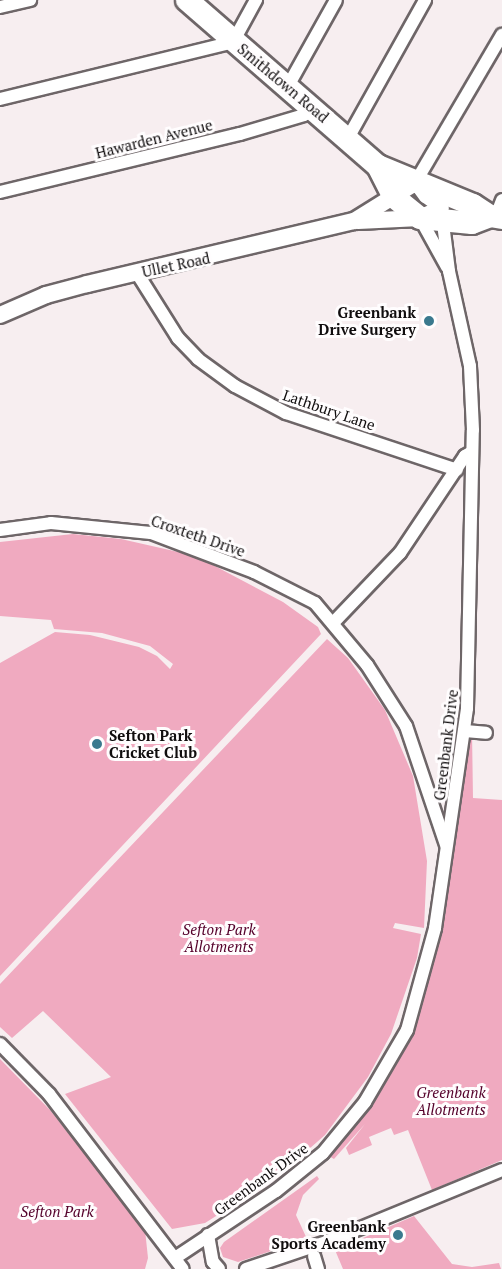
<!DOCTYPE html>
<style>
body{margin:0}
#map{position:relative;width:502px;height:1269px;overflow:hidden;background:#f7eef0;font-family:"PT Serif",serif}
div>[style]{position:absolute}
.green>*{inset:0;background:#f0aac0}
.roads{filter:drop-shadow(2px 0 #6e6668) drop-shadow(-2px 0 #6e6668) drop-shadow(0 2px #6e6668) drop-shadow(0 -2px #6e6668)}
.street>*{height:12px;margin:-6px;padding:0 6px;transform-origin:6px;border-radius:6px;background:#fff}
.secondary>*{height:16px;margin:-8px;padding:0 8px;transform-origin:8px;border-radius:8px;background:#fff}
.highway>*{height:22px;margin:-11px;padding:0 11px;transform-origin:11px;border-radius:11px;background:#fff}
.dots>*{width:16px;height:16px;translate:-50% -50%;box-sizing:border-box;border:3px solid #fffdfe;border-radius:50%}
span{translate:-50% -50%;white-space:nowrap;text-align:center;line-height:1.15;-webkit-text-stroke:6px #fffdfe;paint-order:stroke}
.street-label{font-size:15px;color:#100d0e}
.poi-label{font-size:15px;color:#100d0e;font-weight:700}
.right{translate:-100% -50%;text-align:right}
.left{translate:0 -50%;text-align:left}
.park-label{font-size:15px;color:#55012b;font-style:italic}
</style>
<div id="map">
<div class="green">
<i style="clip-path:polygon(73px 534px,121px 539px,196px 556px,283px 602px,318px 627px,321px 634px,0 976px,0 663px,55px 632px,90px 635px,139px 647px,157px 656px,170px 669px,173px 664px,150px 646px,102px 633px,54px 629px,51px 620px,0 616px,0 542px)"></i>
<i style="clip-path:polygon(327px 639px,348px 658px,385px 710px,413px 776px,427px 861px,424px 928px,395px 923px,393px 928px,421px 934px,417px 958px,391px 1034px,368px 1077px,325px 1135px,276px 1178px,205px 1223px,172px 1229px,65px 1094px,111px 1077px,43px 1011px,12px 1038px,0 1027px,0 984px)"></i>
<i style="clip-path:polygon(465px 731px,472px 731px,473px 798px,502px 800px,502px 1160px,432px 1190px,408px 1130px,394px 1135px,391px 1128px,369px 1137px,372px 1145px,349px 1155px,346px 1148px,365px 1124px,334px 1159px,323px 1153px,407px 1030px,425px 966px)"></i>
<i style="clip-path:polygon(0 1059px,50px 1110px,145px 1230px,148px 1258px,145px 1269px,0 1269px)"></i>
<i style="clip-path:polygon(317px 1176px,319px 1179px,303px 1195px,296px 1215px,307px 1239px,238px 1262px,223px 1257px,220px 1248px,224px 1242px)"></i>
<i style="clip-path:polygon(414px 1216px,452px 1264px,472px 1267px,499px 1263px,501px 1269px,343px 1269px,335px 1250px)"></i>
</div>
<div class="roads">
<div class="street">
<i style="left:0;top:7px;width:31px;rotate:-13deg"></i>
<i style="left:288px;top:86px;width:98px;rotate:-60.8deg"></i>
<i style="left:0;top:99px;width:240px;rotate:-13.7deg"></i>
<i style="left:233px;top:42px;width:48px;rotate:-61.3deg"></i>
<i style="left:348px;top:138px;width:158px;rotate:-60.8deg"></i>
<i style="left:0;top:192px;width:247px;rotate:-13.6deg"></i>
<i style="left:240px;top:134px;width:67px;rotate:-16.5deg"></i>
<i style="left:304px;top:115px;width:11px;rotate:-41deg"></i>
<i style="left:496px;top:216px;width:17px;rotate:-69deg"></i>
<i style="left:420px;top:218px;width:56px;rotate:61.1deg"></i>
<i style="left:137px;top:273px;width:77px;rotate:57.8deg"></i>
<i style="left:178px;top:338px;width:29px;rotate:46deg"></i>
<i style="left:198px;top:359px;width:46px;rotate:36.1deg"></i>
<i style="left:235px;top:386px;width:58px;rotate:27.9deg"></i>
<i style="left:286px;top:413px;width:180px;rotate:18.4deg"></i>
<i style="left:0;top:530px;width:51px;rotate:-7.8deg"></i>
<i style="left:51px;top:523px;width:100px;rotate:5.7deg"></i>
<i style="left:151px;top:533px;width:110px;rotate:20.7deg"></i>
<i style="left:254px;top:572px;width:68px;rotate:26.9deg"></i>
<i style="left:315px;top:603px;width:81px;rotate:50deg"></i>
<i style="left:367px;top:665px;width:72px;rotate:57.4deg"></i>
<i style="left:406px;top:726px;width:126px;rotate:71.4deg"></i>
<i style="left:333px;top:623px;width:97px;rotate:-46.3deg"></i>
<i style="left:400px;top:553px;width:117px;rotate:-56.2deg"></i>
<i style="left:465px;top:456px;width:8px;rotate:-30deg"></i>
<i style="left:465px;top:731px;width:21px;rotate:5deg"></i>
<i style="left:0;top:1044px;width:70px;rotate:45.6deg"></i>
<i style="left:49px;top:1094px;width:220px;rotate:52.6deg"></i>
<i style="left:208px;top:1235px;width:27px;rotate:80deg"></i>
<i style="left:213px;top:1262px;width:9px;rotate:49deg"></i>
<i style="left:314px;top:1256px;width:14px;rotate:73deg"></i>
<i style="left:175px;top:1258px;width:121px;rotate:-33.6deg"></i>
<i style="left:276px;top:1191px;width:60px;rotate:-39deg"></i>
<i style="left:323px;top:1153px;width:66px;rotate:-50.5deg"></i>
<i style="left:365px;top:1102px;width:83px;rotate:-59.7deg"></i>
<i style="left:407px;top:1030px;width:106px;rotate:-74.6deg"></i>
<i style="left:435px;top:928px;width:222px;rotate:-81.7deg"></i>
<i style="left:467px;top:708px;width:278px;rotate:-88.8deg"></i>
<i style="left:473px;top:430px;width:64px;rotate:-92.7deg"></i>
<i style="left:470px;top:366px;width:97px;rotate:-102.5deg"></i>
<i style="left:449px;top:271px;width:64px;rotate:-97.2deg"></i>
<i style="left:441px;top:208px;width:19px;rotate:-145deg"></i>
<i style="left:425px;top:197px;width:17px;rotate:-126deg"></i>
<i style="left:415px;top:183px;width:172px;rotate:-59.6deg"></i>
<i style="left:246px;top:1269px;width:88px;rotate:-18.6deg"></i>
<i style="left:329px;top:1241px;width:187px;rotate:-22.3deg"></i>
</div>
<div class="secondary">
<i style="left:358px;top:221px;width:62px;rotate:-2.8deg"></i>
<i style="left:420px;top:218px;width:23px;rotate:-25deg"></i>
<i style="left:0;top:315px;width:50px;rotate:-23.5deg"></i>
<i style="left:46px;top:295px;width:42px;rotate:-15deg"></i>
<i style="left:87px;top:284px;width:274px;rotate:-13.3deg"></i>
<i style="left:354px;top:221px;width:72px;rotate:-31.9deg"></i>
</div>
<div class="highway">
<i style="left:187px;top:0;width:253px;rotate:41deg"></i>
<i style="left:378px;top:166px;width:103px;rotate:22.3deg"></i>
<i style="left:473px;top:205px;width:20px;rotate:33deg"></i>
<i style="left:378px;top:166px;width:35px;rotate:63deg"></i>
<i style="left:394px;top:197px;width:33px;rotate:39deg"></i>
<i style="left:420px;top:218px;width:52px;rotate:5.5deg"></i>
<i style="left:472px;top:223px;width:19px;rotate:-21deg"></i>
<i style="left:490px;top:216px;width:12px;rotate:9deg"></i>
</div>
</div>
<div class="dots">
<i style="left:429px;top:321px;background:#3a798e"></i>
<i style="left:97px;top:744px;background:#3a798e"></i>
<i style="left:398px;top:1235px;background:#3a798e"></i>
</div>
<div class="street-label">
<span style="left:283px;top:83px;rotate:40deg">Smithdown Road</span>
<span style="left:154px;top:139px;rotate:-14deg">Hawarden Avenue</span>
<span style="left:176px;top:265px;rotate:-12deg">Ullet Road</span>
<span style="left:329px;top:410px;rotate:19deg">Lathbury Lane</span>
<span style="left:198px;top:536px;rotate:19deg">Croxteth Drive</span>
<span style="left:446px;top:745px;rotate:-83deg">Greenbank Drive</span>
<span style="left:261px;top:1179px;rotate:-36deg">Greenbank Drive</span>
</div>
<div class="poi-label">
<span class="right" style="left:416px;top:321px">Greenbank<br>Drive Surgery</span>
<span class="left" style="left:109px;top:744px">Sefton Park<br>Cricket Club</span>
<span class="right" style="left:386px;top:1235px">Greenbank<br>Sports Academy</span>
</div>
<div class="park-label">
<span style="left:219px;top:938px">Sefton Park<br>Allotments</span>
<span style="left:451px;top:1101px">Greenbank<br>Allotments</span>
<span style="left:57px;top:1212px">Sefton Park</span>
</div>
</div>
